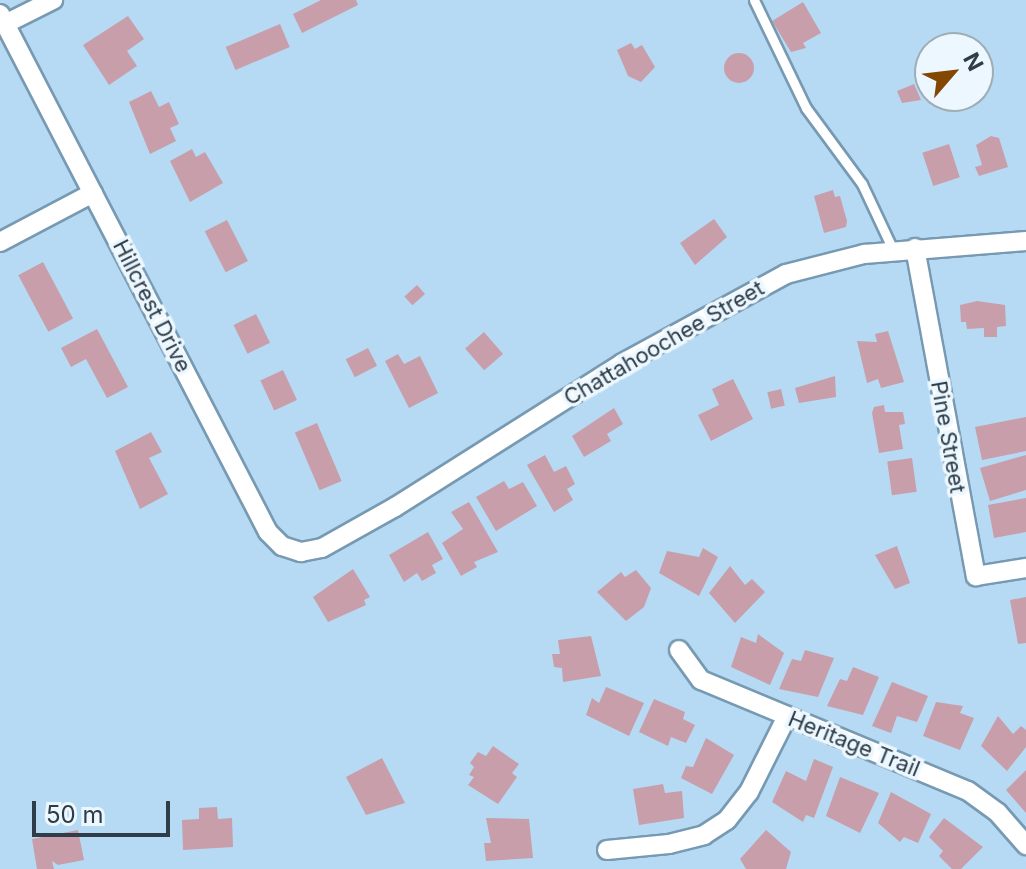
<!DOCTYPE html>
<style>
body{margin:0}
#map{position:relative;width:1026px;height:869px;overflow:hidden;background:#b6daf4;font-family:Inter,sans-serif}
div>[style]{position:absolute}
.building>*{inset:0;background:#c89eaa;transform-origin:0 0}
.round{border-radius:50%}
.roads{filter:drop-shadow(2px 0 #779ab2) drop-shadow(-2px 0 #779ab2) drop-shadow(0 2px #779ab2) drop-shadow(0 -2px #779ab2)}
.lane>*{height:9px;margin:-4.5px;padding:0 4.5px;transform-origin:4.5px;border-radius:4.5px;background:#fff}
.street>*{height:18px;margin:-9px;padding:0 9px;transform-origin:9px;border-radius:9px;background:#fff}
span{translate:-50% -50%;white-space:nowrap;text-align:center;line-height:1.15;-webkit-text-stroke:7px #ecf7ff;paint-order:stroke}
.street-label{font-size:22px;color:#2e3d47}
.north{position:absolute;left:914px;top:32px;width:80px;height:80px;box-sizing:border-box;background:#ecf7ff;border:2px solid #a0adb5;border-radius:50%;rotate:62deg;font-size:22px;font-weight:700;line-height:32px;text-align:center;color:#2e3d47}
.north::after{content:'';display:block;margin:auto;width:28px;height:36px;background:#834701;clip-path:polygon(50% 0,100% 100%,50% 72%,0 100%)}
.scale{position:absolute;left:32px;top:801px;width:138px;height:36px;box-sizing:border-box;border:4px solid #2e3d47;border-top:0;padding-left:10px;font-size:24px;line-height:28px;white-space:nowrap;color:#2e3d47;-webkit-text-stroke:6px #ecf7ff;paint-order:stroke}
</style>
<div id="map">
<div class="building">
<i style="clip-path:polygon(321px 0,356px 0,358px 5px,302px 33px,293px 14px)"></i>
<i style="clip-path:polygon(803px 2px,821px 33px,803px 43px,806px 48px,791px 52px,772px 21px)"></i>
<i style="clip-path:polygon(128px 16px,144px 39px,127px 51px,137px 66px,109px 85px,83px 45px)"></i>
<i style="left:280px;top:24px;width:25px;height:59px;rotate:67deg"></i>
<i style="clip-path:polygon(631px 43px,635px 49px,642px 45px,655px 67px,641px 82px,628px 76px,617px 50px)"></i>
<i class="round" style="left:724px;top:53px;width:30px;height:30px"></i>
<i style="clip-path:polygon(914px 84px,921px 100px,902px 103px,897px 91px)"></i>
<i style="clip-path:polygon(151px 91px,159px 107px,169px 102px,179px 124px,170px 128px,176px 141px,150px 154px,129px 102px)"></i>
<i style="clip-path:polygon(991px 136px,999px 138px,1008px 167px,979px 176px,975px 167px,982px 165px,976px 145px)"></i>
<i style="left:949px;top:144px;width:35px;height:28px;rotate:72deg"></i>
<i style="clip-path:polygon(192px 149px,196px 157px,205px 152px,223px 183px,190px 202px,170px 161px)"></i>
<i style="clip-path:polygon(833px 190px,835px 197px,840px 196px,847px 221px,846px 227px,824px 233px,814px 196px)"></i>
<i style="clip-path:polygon(714px 219px,727px 237px,695px 265px,680px 243px)"></i>
<i style="left:227px;top:220px;width:46px;height:25px;rotate:63deg"></i>
<i style="left:43px;top:262px;width:64px;height:28px;rotate:62deg"></i>
<i style="left:417px;top:285px;width:12px;height:17px;rotate:48deg"></i>
<i style="clip-path:polygon(977px 301px,1005px 305px,1006px 326px,997px 327px,997px 337px,984px 337px,984px 328px,967px 329px,966px 322px,961px 322px,960px 305px)"></i>
<i style="left:256px;top:314px;width:32px;height:25px;rotate:64deg"></i>
<i style="clip-path:polygon(97px 329px,128px 387px,107px 398px,86px 359px,71px 367px,61px 348px)"></i>
<i style="clip-path:polygon(888px 331px,904px 382px,881px 388px,878px 379px,867px 383px,857px 341px,877px 342px,875px 334px)"></i>
<i style="left:484px;top:332px;width:29px;height:25px;rotate:49deg"></i>
<i style="left:368px;top:348px;width:20px;height:25px;rotate:63deg"></i>
<i style="clip-path:polygon(398px 354px,404px 364px,420px 356px,438px 393px,409px 408px,385px 361px)"></i>
<i style="left:283px;top:370px;width:33px;height:25px;rotate:65deg"></i>
<i style="clip-path:polygon(835px 376px,836px 397px,799px 403px,795px 388px)"></i>
<i style="clip-path:polygon(733px 379px,753px 419px,711px 441px,698px 415px,719px 405px,712px 389px)"></i>
<i style="left:781px;top:389px;width:17px;height:14px;rotate:77deg"></i>
<i style="clip-path:polygon(884px 405px,885px 412px,903px 412px,905px 424px,899px 425px,903px 449px,879px 453px,872px 413px,874px 407px)"></i>
<i style="clip-path:polygon(614px 408px,623px 424px,607px 434px,611px 441px,584px 457px,572px 436px)"></i>
<i style="clip-path:polygon(1026px 417px,1026px 451px,982px 460px,975px 427px)"></i>
<i style="left:317px;top:423px;width:63px;height:24px;rotate:67deg"></i>
<i style="clip-path:polygon(151px 432px,162px 452px,149px 458px,168px 494px,140px 509px,115px 451px)"></i>
<i style="clip-path:polygon(545px 455px,554px 472px,566px 466px,575px 484px,567px 489px,573px 500px,554px 512px,527px 465px)"></i>
<i style="clip-path:polygon(1026px 455px,1026px 490px,990px 501px,980px 468px)"></i>
<i style="left:912px;top:458px;width:34px;height:25px;rotate:82deg"></i>
<i style="clip-path:polygon(504px 481px,509px 489px,523px 482px,537px 506px,496px 531px,476px 497px)"></i>
<i style="clip-path:polygon(1026px 498px,1026px 532px,994px 538px,988px 505px)"></i>
<i style="clip-path:polygon(469px 502px,498px 552px,474px 562px,477px 567px,461px 576px,442px 543px,463px 529px,451px 512px)"></i>
<i style="clip-path:polygon(428px 532px,443px 559px,432px 565px,436px 573px,422px 581px,417px 573px,404px 582px,389px 555px)"></i>
<i style="clip-path:polygon(897px 546px,910px 583px,895px 589px,875px 555px)"></i>
<i style="clip-path:polygon(703px 548px,718px 557px,699px 596px,659px 573px,667px 551px,699px 557px)"></i>
<i style="clip-path:polygon(730px 566px,745px 585px,752px 579px,765px 592px,735px 623px,709px 593px)"></i>
<i style="clip-path:polygon(353px 569px,370px 597px,364px 600px,366px 605px,328px 622px,313px 597px)"></i>
<i style="clip-path:polygon(636px 570px,651px 588px,644px 607px,626px 621px,597px 592px,621px 572px,625px 577px)"></i>
<i style="clip-path:polygon(1026px 597px,1026px 643px,1018px 644px,1010px 600px)"></i>
<i style="clip-path:polygon(758px 634px,784px 653px,770px 685px,731px 667px,741px 637px,756px 643px)"></i>
<i style="clip-path:polygon(591px 636px,601px 676px,563px 682px,562px 668px,554px 667px,552px 654px,560px 654px,558px 640px)"></i>
<i style="clip-path:polygon(805px 650px,834px 658px,818px 697px,779px 689px,792px 659px,801px 661px)"></i>
<i style="clip-path:polygon(853px 667px,879px 677px,863px 715px,827px 706px,840px 679px,847px 681px)"></i>
<i style="clip-path:polygon(892px 682px,928px 696px,917px 722px,897px 716px,891px 733px,872px 726px)"></i>
<i style="clip-path:polygon(606px 687px,644px 703px,629px 736px,586px 715px,592px 698px,599px 703px)"></i>
<i style="clip-path:polygon(654px 699px,685px 712px,683px 719px,695px 725px,686px 743px,671px 737px,668px 746px,639px 732px)"></i>
<i style="clip-path:polygon(936px 702px,963px 706px,960px 713px,974px 718px,960px 750px,923px 736px)"></i>
<i style="clip-path:polygon(998px 716px,1013px 734px,1021px 726px,1026px 730px,1026px 747px,1007px 771px,981px 746px)"></i>
<i style="clip-path:polygon(706px 738px,734px 755px,712px 794px,681px 778px,686px 766px,693px 767px)"></i>
<i style="clip-path:polygon(493px 746px,519px 764px,512px 773px,517px 777px,498px 804px,468px 785px,474px 777px,469px 775px,474px 767px,470px 763px,478px 752px,486px 756px)"></i>
<i style="clip-path:polygon(382px 758px,405px 803px,366px 815px,346px 777px)"></i>
<i style="clip-path:polygon(814px 759px,833px 767px,814px 818px,806px 815px,803px 822px,772px 802px,786px 771px,806px 781px)"></i>
<i style="clip-path:polygon(1026px 770px,1026px 813px,1006px 790px)"></i>
<i style="clip-path:polygon(840px 777px,879px 793px,860px 833px,826px 816px)"></i>
<i style="clip-path:polygon(663px 784px,665px 793px,682px 791px,684px 818px,639px 825px,633px 789px)"></i>
<i style="clip-path:polygon(891px 792px,931px 814px,918px 843px,904px 837px,900px 842px,878px 823px)"></i>
<i style="clip-path:polygon(217px 807px,218px 819px,232px 818px,233px 847px,183px 850px,182px 820px,199px 819px,199px 808px)"></i>
<i style="clip-path:polygon(486px 818px,529px 819px,533px 858px,486px 861px,484px 843px,491px 843px)"></i>
<i style="clip-path:polygon(944px 818px,983px 847px,961px 869px,952px 869px,939px 856px,943px 851px,929px 837px)"></i>
<i style="clip-path:polygon(78px 830px,84px 860px,58px 865px,52px 861px,54px 869px,37px 869px,32px 839px)"></i>
<i style="clip-path:polygon(766px 830px,791px 852px,786px 869px,746px 869px,740px 859px)"></i>
</div>
<div class="roads">
<div class="lane">
<i style="left:754px;top:0;width:120px;rotate:64.3deg"></i>
<i style="left:806px;top:108px;width:94px;rotate:53.6deg"></i>
<i style="left:862px;top:184px;width:73px;rotate:64.8deg"></i>
</div>
<div class="street">
<i style="left:0;top:14px;width:583px;rotate:62.64deg"></i>
<i style="left:268px;top:532px;width:20px;rotate:45deg"></i>
<i style="left:282px;top:546px;width:20px;rotate:18deg"></i>
<i style="left:301px;top:552px;width:21px;rotate:-11deg"></i>
<i style="left:322px;top:548px;width:84px;rotate:-29.3deg"></i>
<i style="left:395px;top:507px;width:267px;rotate:-32.3deg"></i>
<i style="left:621px;top:364px;width:188px;rotate:-28.6deg"></i>
<i style="left:786px;top:274px;width:81px;rotate:-14.4deg"></i>
<i style="left:864px;top:254px;width:163px;rotate:-4.6deg"></i>
<i style="left:5px;top:24px;width:54px;rotate:-26.6deg"></i>
<i style="left:0;top:242px;width:105px;rotate:-27.8deg"></i>
<i style="left:915px;top:248px;width:334px;rotate:79.5deg"></i>
<i style="left:976px;top:576px;width:51px;rotate:-9.1deg"></i>
<i style="left:679px;top:650px;width:37px;rotate:54deg"></i>
<i style="left:701px;top:680px;width:289px;rotate:22.6deg"></i>
<i style="left:968px;top:791px;width:37px;rotate:36deg"></i>
<i style="left:998px;top:813px;width:43px;rotate:48.8deg"></i>
<i style="left:607px;top:850px;width:62px;rotate:-5.5deg"></i>
<i style="left:669px;top:844px;width:36px;rotate:-14deg"></i>
<i style="left:704px;top:835px;width:27px;rotate:-33deg"></i>
<i style="left:727px;top:820px;width:36px;rotate:-52deg"></i>
<i style="left:749px;top:792px;width:85px;rotate:-63.4deg"></i>
</div>
</div>
<div class="street-label">
<span style="left:152px;top:306px;rotate:63deg">Hillcrest Drive</span>
<span style="left:664px;top:343px;rotate:-30deg">Chattahoochee Street</span>
<span style="left:948px;top:437px;rotate:80deg">Pine Street</span>
<span style="left:854px;top:744px;rotate:22deg">Heritage Trail</span>
</div>
<div class="north">N</div>
<div class="scale">50 m</div>
</div>
